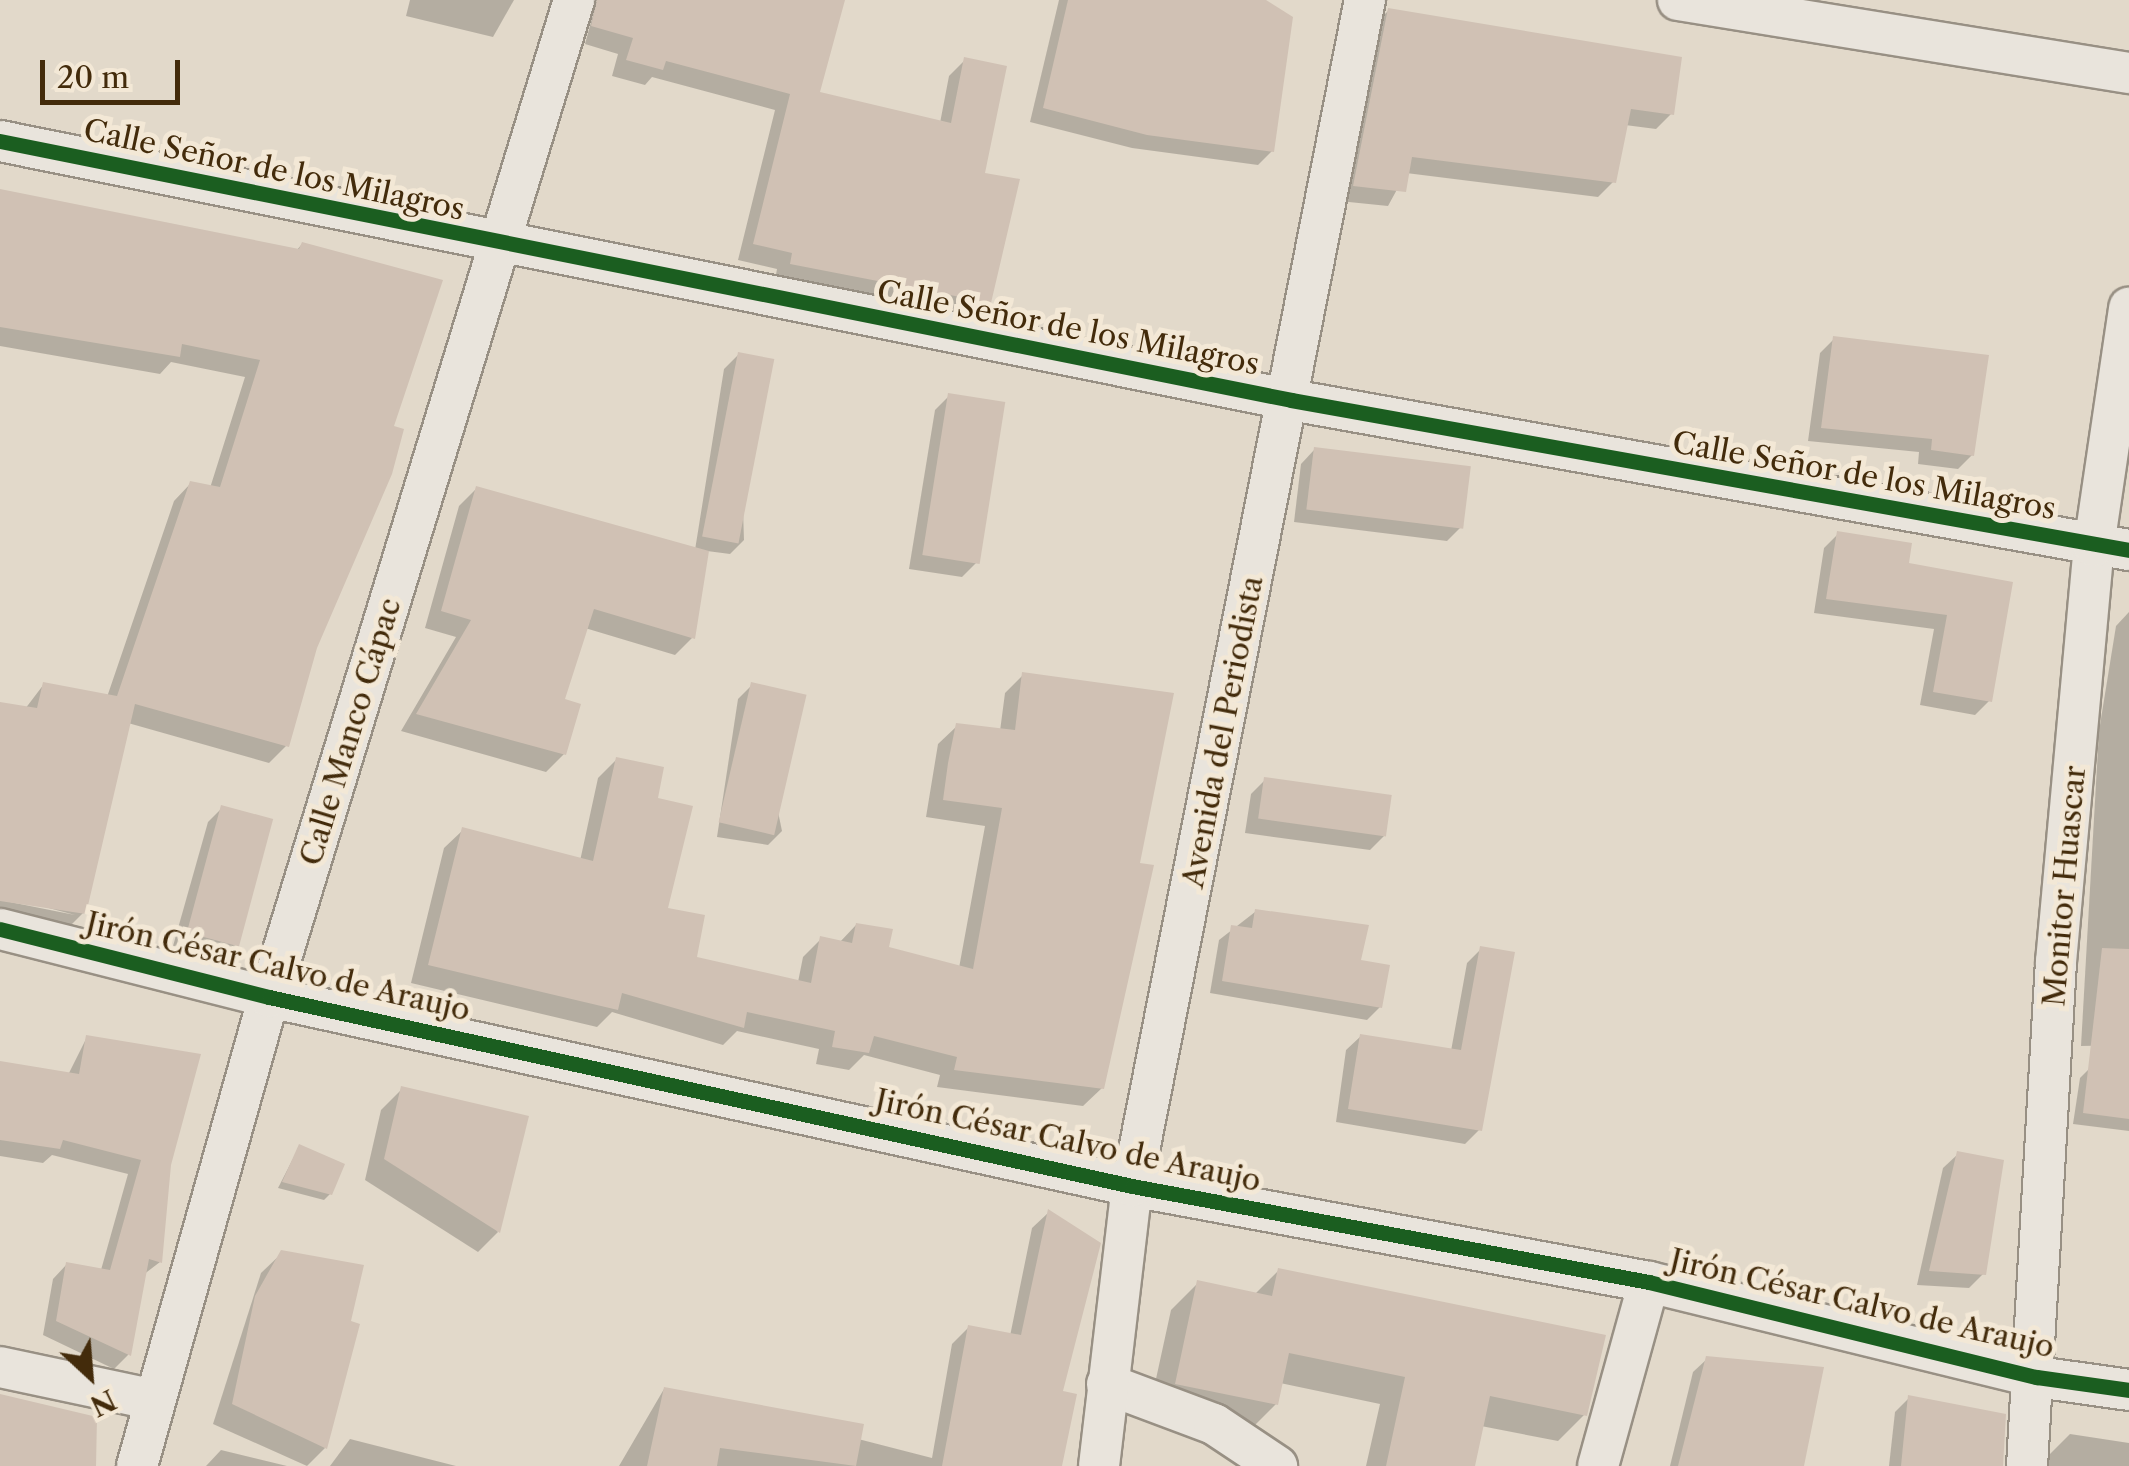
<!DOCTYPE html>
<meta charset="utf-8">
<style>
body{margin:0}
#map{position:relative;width:2129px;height:1466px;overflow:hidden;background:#e2d9ca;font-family:"Libre Caslon Text",serif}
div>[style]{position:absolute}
.shadow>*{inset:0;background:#0003}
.building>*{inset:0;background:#d0c1b4;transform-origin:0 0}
.roads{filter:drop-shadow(2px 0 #989084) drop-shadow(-2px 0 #989084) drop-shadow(0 2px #989084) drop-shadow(0 -2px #989084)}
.street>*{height:40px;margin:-20px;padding:0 20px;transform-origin:20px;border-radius:20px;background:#e9e4dc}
.cycleway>*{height:15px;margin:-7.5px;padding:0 7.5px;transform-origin:7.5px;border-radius:7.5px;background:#1b5e20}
span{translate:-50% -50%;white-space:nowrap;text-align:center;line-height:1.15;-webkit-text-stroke:10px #f3e8d6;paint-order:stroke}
.street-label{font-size:30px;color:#432b0b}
.north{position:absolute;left:40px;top:1326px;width:100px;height:100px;-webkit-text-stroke:8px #f3e8d6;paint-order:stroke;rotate:154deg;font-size:28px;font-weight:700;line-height:40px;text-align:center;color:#432b0b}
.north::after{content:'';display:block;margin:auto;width:35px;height:45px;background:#432b0b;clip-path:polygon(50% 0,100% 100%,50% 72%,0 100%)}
.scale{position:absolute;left:40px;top:60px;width:140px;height:45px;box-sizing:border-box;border:5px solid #432b0b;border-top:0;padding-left:12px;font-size:30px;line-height:35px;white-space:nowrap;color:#432b0b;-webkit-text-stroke:8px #f3e8d6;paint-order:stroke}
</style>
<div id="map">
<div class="shadow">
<i style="clip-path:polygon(410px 0,514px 0,493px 37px,406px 16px)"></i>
<i style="clip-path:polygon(597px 0,842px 0,817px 94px,940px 123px,949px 76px,965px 60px,989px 302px,972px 318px,775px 280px,777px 269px,738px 260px,775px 110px,652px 77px,645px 85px,612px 76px,618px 54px,585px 44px)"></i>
<i style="clip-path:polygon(1059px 0,1256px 0,1272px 151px,1258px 165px,1132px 148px,1030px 122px)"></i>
<i style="clip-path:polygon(1388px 11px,1671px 114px,1656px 129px,1625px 125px,1614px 181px,1598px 197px,1406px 173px,1388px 206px,1339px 201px,1373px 26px)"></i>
<i style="clip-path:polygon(0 192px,296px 251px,302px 244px,315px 647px,286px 746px,269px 763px,128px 723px,83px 913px,66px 930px,0 917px,0 900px,75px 915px,0 895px,0 705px,25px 709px,44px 684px,107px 697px,174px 501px,191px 483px,210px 488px,245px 377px,171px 362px,160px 374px,0 346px)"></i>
<i style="clip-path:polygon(1834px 339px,1972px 455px,1958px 469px,1918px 464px,1919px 452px,1808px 441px,1820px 353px)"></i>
<i style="clip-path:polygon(738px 355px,744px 540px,730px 554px,707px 551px,692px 638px,675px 655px,585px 628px,561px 701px,564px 754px,546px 772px,401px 731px,456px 637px,425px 628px,459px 506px,476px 489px,695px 550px,724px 369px)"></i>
<i style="clip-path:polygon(949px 396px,976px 563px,962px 577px,909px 569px,935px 410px)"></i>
<i style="clip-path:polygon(1315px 449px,1461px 527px,1447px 541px,1294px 522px,1301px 464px)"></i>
<i style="clip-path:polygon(1838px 534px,1906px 566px,2010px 584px,1989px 701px,1975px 715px,1920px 705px,1934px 629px,1814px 613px,1824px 548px)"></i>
<i style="clip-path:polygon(2129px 612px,2129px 1045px,2081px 1046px,2099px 731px,2116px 626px)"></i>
<i style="clip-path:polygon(1023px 675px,1137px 865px,1102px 1088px,1083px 1106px,937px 1087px,940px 1075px,864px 1055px,849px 1070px,816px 1064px,819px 1049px,737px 1031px,723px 1045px,612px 1012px,597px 1027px,411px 983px,444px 848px,463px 830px,580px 861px,598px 778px,616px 760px,655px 800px,665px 910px,694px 959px,798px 982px,803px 957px,821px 939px,839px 943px,856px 925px,887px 949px,959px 968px,985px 826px,926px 817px,938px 744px,957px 726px,1000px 731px,1005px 693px)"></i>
<i style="clip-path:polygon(752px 685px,782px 831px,768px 845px,717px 837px,738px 699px)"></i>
<i style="clip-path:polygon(1265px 780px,1384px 836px,1370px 850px,1245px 833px,1251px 794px)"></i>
<i style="clip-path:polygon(222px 808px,236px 945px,221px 959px,173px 946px,208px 822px)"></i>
<i style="clip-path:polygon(1255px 912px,1358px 962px,1380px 1007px,1367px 1020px,1210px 993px,1219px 940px)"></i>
<i style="clip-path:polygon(1481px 949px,1479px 1130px,1465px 1144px,1336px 1122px,1346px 1050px,1361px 1036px,1451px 1051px,1467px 963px)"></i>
<i style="clip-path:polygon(87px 1037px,168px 1164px,160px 1262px,143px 1275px,128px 1355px,114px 1369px,43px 1335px,53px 1279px,67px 1264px,101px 1270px,128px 1174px,52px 1155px,43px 1163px,0 1156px,0 1064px,68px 1075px)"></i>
<i style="clip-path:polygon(2092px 1066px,2129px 1081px,2129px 1131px,2073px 1124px,2080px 1078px)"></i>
<i style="clip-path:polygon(402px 1089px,498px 1232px,478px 1252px,365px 1180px,381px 1110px)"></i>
<i style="clip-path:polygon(299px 1147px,330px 1194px,324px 1200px,278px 1188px)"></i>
<i style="clip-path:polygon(1958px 1154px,1983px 1274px,1969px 1288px,1917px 1285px,1943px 1168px)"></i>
<i style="clip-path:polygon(1048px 1213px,1059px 1466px,619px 1466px,664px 1389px,932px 1458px,952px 1344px,968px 1328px,1010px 1336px,1032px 1228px)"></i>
<i style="clip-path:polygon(282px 1253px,325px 1448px,307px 1466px,213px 1424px,261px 1273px)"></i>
<i style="clip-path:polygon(1279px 1270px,1585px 1414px,1558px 1441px,1481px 1426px,1472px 1466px,1366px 1466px,1380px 1404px,1280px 1383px,1276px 1404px,1249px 1431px,1149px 1411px,1171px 1310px,1198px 1283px,1254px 1295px)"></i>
<i style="clip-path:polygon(1707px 1359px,1801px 1466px,1670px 1466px,1693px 1372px)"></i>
<i style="clip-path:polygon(1909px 1398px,2002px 1466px,1889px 1466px,1895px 1412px)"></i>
<i style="clip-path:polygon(2070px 1434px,2129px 1443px,2129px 1466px,2038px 1466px)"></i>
<i style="clip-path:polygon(350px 1439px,456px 1466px,330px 1466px)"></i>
<i style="clip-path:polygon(221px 1450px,287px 1466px,206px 1466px)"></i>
</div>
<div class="building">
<i style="clip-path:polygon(597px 0,845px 0,820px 92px,951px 123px,964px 57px,1007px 66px,985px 173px,1020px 179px,991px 303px,790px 264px,792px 253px,753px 244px,790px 94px,666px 61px,663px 70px,626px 60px,633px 38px,591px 26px)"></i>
<i style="clip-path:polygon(1068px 0,1266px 0,1293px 17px,1274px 152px,1147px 135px,1043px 108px)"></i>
<i style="clip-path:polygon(1388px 8px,1682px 57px,1674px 115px,1631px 109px,1616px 183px,1412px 157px,1406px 192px,1353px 186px)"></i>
<i style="clip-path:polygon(0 189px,299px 249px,302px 242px,443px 280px,394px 426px,404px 429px,392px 474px,317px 648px,289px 747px,135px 704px,86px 914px,0 901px,0 702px,37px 708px,43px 682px,117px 696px,190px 481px,220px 487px,260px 360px,182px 344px,180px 357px,0 327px)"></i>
<i style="clip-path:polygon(1833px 336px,1989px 355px,1974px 456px,1931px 450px,1932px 439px,1821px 428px)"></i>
<i style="left:738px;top:352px;width:37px;height:188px;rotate:11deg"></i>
<i style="left:948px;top:393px;width:58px;height:164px;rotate:9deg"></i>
<i style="left:1314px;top:447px;width:158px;height:63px;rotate:7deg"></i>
<i style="clip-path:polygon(476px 486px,709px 551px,695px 639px,594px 609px,565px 699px,581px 704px,566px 755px,416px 714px,471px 620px,441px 611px)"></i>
<i style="clip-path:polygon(1837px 531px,1912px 543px,1909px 563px,2013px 582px,1992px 702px,1933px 692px,1947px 615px,1826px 599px)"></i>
<i style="clip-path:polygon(1022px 672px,1174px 693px,1140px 863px,1154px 865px,1104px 1089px,954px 1070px,957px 1057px,874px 1036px,869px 1053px,832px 1047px,835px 1031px,747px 1012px,744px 1028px,622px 993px,618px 1010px,428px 965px,462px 827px,593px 861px,616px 757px,664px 767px,658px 798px,693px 806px,668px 908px,705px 915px,697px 957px,811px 983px,820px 936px,852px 943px,856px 923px,893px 929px,889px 947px,973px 969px,1002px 808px,943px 800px,948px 763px,956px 723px,1015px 730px)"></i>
<i style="left:751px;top:682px;width:57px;height:144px;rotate:13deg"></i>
<i style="left:1264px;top:777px;width:129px;height:42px;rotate:8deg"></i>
<i style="left:221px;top:805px;width:54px;height:132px;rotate:15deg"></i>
<i style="clip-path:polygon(1255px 909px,1369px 925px,1361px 960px,1390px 965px,1382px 1008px,1222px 981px,1231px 925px,1252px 928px)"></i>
<i style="clip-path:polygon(1480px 946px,1515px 952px,1482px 1131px,1348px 1109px,1360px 1034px,1461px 1050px)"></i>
<i style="clip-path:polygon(2102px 948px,2129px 949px,2129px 1119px,2083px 1113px)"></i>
<i style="clip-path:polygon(86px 1035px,201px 1054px,171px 1165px,162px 1263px,149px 1259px,131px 1356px,56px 1321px,66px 1262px,110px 1270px,141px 1160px,63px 1140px,60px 1149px,0 1140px,0 1061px,79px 1074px)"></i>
<i style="clip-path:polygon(401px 1086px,529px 1116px,500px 1233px,384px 1159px)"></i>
<i style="clip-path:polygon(299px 1144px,345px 1164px,332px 1195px,282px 1182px)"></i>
<i style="clip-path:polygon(1957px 1151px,2004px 1160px,1986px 1275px,1929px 1271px)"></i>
<i style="clip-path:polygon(1048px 1209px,1101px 1243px,1063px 1391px,1077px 1394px,1062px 1466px,942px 1466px,968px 1325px,1021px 1335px)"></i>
<i style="clip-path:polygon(281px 1250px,364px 1265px,351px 1321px,360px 1324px,327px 1449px,232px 1404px,255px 1296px)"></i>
<i style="clip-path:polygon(1278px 1268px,1606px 1335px,1587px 1416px,1490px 1396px,1475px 1466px,1386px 1466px,1405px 1377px,1289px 1353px,1278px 1405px,1175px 1384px,1197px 1280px,1272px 1296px)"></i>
<i style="clip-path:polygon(1706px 1356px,1824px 1367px,1804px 1466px,1678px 1466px)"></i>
<i style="clip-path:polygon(664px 1387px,864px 1424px,856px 1466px,720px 1448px,717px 1466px,647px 1466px)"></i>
<i style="clip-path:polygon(0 1394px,97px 1417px,96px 1466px,0 1466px)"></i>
<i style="clip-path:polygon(1908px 1395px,2006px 1414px,2003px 1466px,1901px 1466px)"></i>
</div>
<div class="roads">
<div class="street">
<i style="left:1678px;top:0;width:457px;rotate:9.2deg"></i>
<i style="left:0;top:141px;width:1317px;rotate:11.34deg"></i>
<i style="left:1291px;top:400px;width:851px;rotate:10.15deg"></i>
<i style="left:0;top:929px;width:277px;rotate:14.2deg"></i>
<i style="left:269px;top:997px;width:883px;rotate:12.35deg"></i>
<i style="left:1132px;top:1186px;width:526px;rotate:10.52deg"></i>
<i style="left:1649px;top:1282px;width:399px;rotate:13.8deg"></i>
<i style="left:2037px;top:1377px;width:93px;rotate:8deg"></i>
<i style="left:0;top:1367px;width:158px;rotate:12deg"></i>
<i style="left:1107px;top:1384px;width:114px;rotate:20.5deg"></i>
<i style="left:1214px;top:1424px;width:76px;rotate:33.7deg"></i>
<i style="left:137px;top:1466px;width:487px;rotate:-74.3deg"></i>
<i style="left:269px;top:997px;width:1043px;rotate:-72.99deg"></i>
<i style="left:1099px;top:1466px;width:282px;rotate:-83.3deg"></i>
<i style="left:1132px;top:1186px;width:1209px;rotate:-78.89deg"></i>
<i style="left:1598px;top:1466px;width:191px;rotate:-74.5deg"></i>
<i style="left:2027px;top:1466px;width:505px;rotate:-86.71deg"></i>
<i style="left:2056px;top:962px;width:418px;rotate:-84.8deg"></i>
<i style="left:2094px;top:546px;width:241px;rotate:-81.6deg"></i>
</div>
</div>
<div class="cycleway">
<i style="left:0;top:141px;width:1317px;rotate:11.34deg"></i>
<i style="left:1291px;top:400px;width:851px;rotate:10.15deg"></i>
<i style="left:0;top:929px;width:277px;rotate:14.2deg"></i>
<i style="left:269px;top:997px;width:883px;rotate:12.35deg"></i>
<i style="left:1132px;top:1186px;width:526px;rotate:10.52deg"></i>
<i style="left:1649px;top:1282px;width:399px;rotate:13.8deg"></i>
<i style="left:2037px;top:1377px;width:93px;rotate:8deg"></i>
</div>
<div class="street-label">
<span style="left:274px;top:170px;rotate:12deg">Calle Señor de los Milagros</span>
<span style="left:1068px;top:328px;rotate:11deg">Calle Señor de los Milagros</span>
<span style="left:1864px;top:476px;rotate:10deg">Calle Señor de los Milagros</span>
<span style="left:351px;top:732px;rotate:-73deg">Calle Manco Cápac</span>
<span style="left:1223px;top:732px;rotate:-79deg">Avenida del Periodista</span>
<span style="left:2065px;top:886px;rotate:-85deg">Monitor Huascar</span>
<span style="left:278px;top:967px;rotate:13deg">Jirón César Calvo de Araujo</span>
<span style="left:1068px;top:1141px;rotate:12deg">Jirón César Calvo de Araujo</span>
<span style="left:1862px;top:1304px;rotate:13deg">Jirón César Calvo de Araujo</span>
</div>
<div class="north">N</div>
<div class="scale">20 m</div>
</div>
